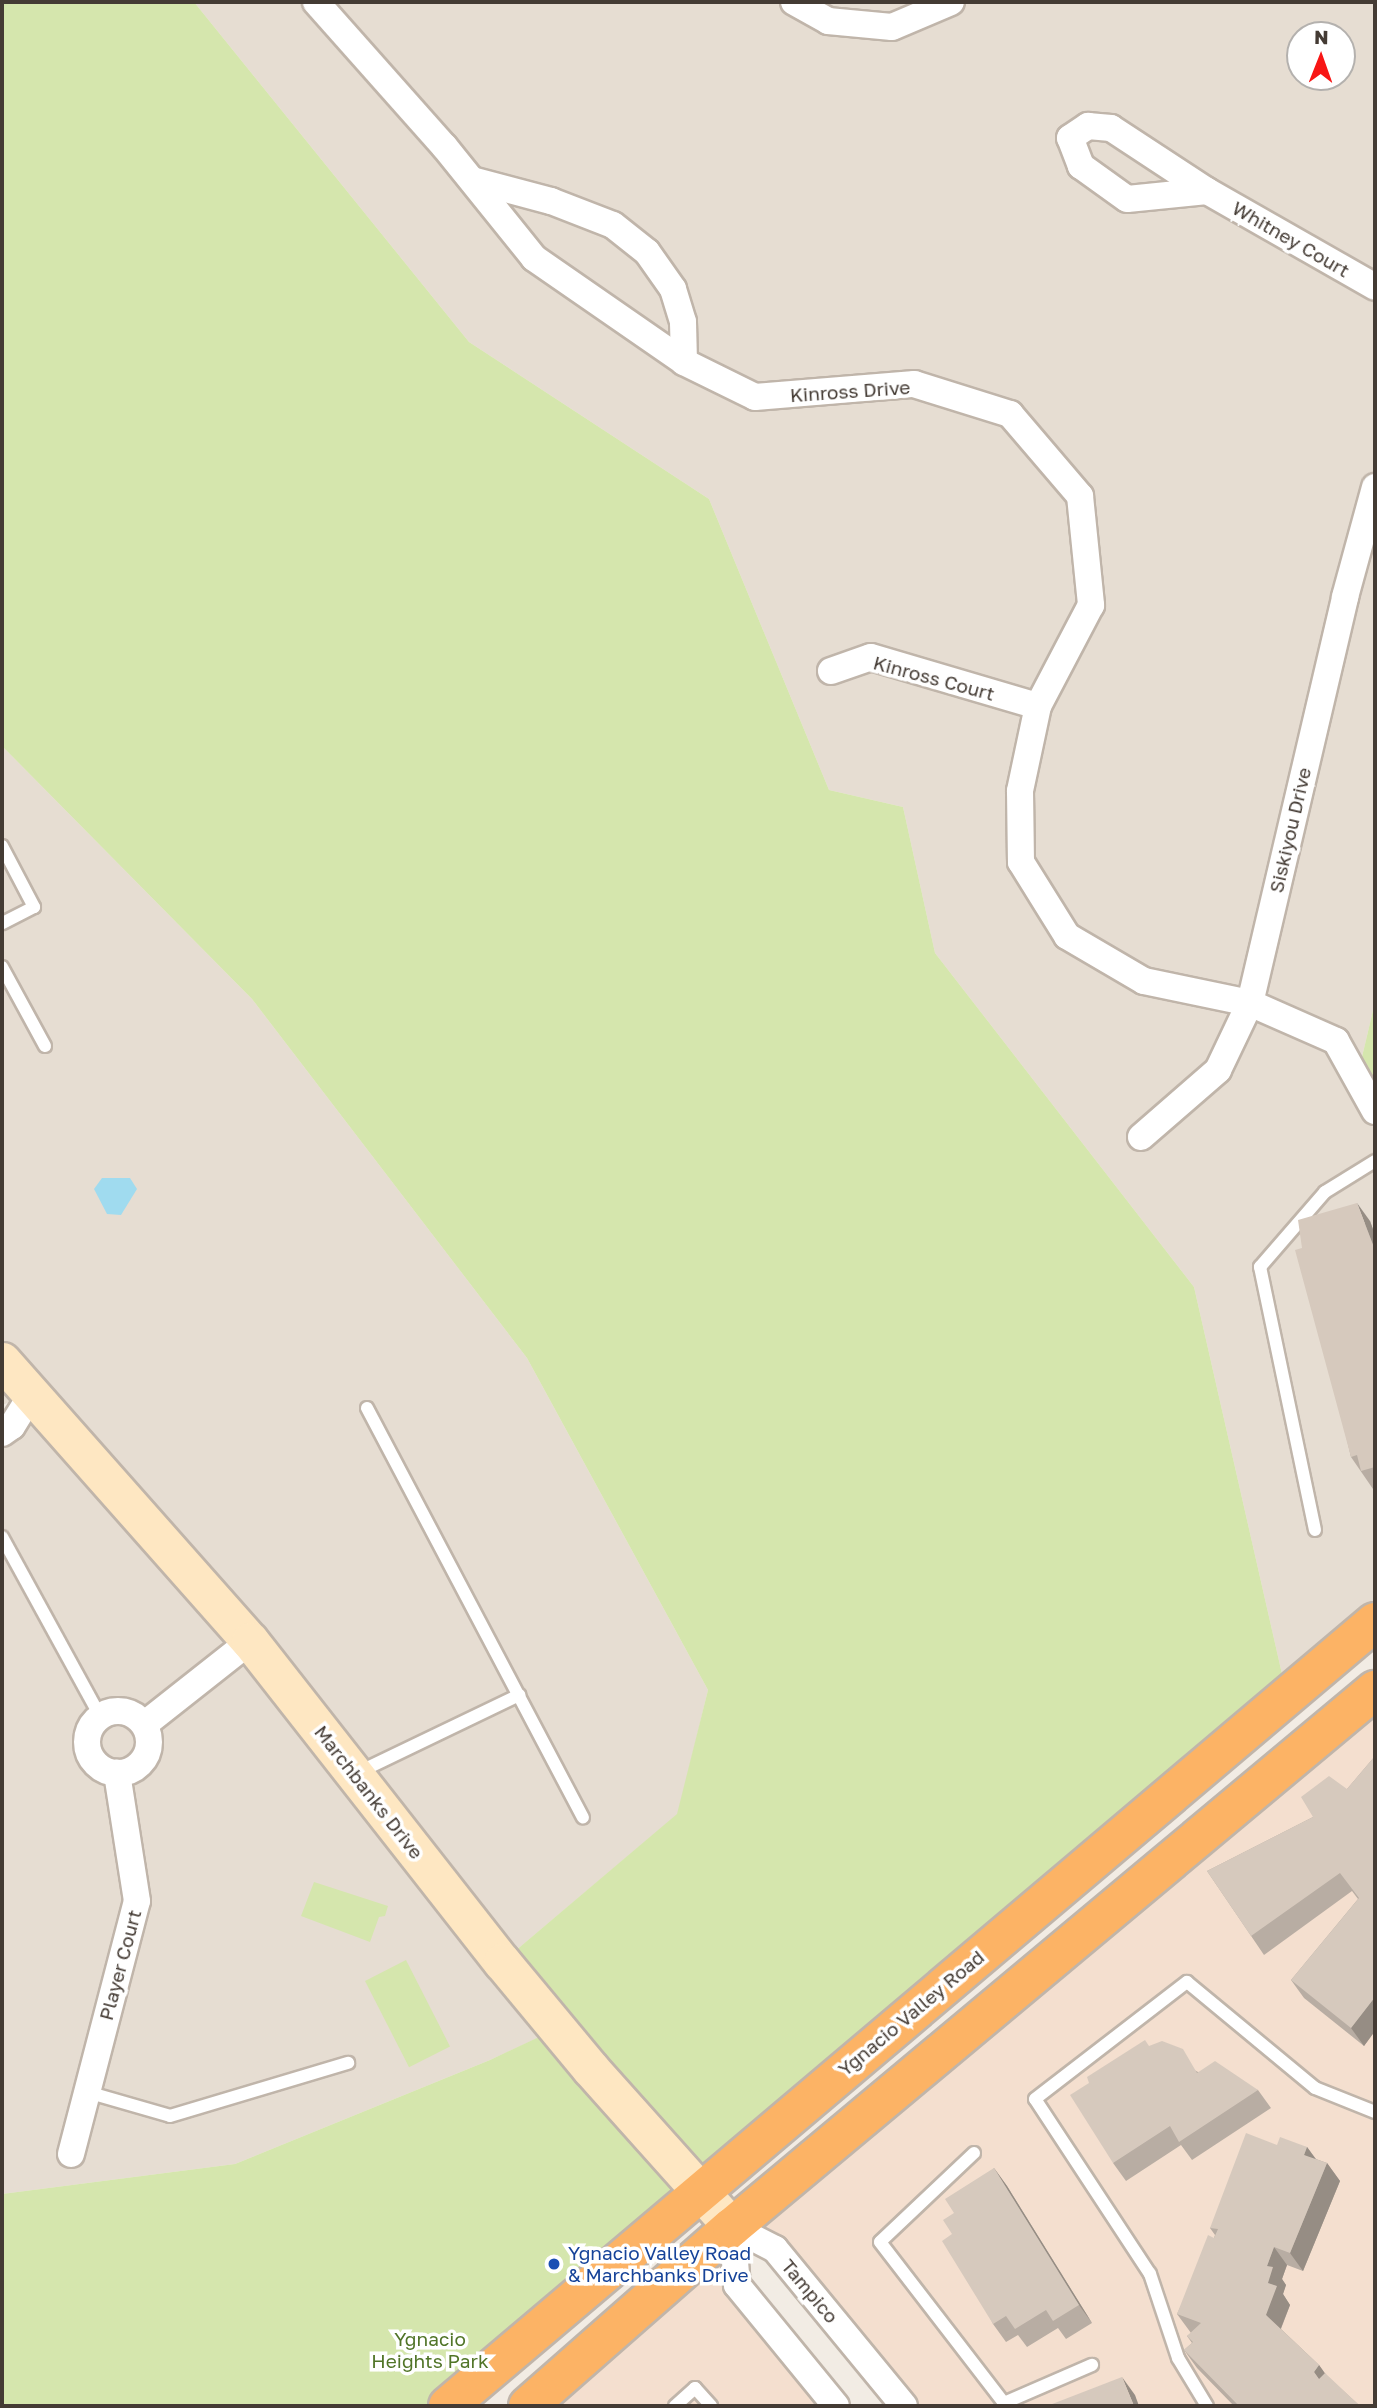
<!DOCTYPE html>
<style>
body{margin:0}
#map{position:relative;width:1377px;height:2408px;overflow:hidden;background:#f2ece4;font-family:"Golos Text",sans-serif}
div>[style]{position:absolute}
.residential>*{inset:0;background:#e6ddd2}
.commercial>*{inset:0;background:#f4dfcf}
.green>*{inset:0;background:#d5e6ad;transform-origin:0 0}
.water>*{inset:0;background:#a0dbef}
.roads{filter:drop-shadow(2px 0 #c0b5aa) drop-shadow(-2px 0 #c0b5aa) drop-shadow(0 2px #c0b5aa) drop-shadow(0 -2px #c0b5aa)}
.lane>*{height:12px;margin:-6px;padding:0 6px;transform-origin:6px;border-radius:6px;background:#fff}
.street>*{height:26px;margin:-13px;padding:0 13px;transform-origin:13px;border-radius:13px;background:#fff}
.street>.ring{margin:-13px;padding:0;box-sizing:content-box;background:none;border:26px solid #fff;border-radius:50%}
.secondary>*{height:37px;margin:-18.5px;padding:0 18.5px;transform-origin:18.5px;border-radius:18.5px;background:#fee7c2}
.highway>*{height:38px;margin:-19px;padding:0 19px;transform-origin:19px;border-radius:19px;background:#fcb365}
.wall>*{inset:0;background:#b8ada3}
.shaded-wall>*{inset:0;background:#968d84}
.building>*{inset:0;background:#d6c9bd}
.dots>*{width:19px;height:19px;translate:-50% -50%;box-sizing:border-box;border:4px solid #fff;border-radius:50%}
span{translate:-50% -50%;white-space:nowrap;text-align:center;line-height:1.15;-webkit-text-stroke:7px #fff;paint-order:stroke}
.street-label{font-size:19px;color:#443b34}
.transit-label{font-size:19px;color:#164399}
.left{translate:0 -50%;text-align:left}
.park-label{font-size:19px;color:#517528}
.frame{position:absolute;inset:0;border:4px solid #443b34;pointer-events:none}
.north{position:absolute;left:1286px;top:21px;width:70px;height:70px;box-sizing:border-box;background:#fff;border:2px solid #b4b1ae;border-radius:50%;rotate:1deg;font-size:19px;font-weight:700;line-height:28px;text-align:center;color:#443b34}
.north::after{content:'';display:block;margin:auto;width:24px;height:32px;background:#f81615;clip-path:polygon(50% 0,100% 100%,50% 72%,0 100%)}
</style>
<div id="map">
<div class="residential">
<i style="clip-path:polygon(evenodd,194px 2px,1375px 2px,1375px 1002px,1357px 1078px,1375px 1111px,1375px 1622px,1287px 1696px,1194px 1287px,935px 953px,903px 807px,829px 790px,709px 499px,469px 342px,194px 2px,1300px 35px,1342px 35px,1342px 77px,1300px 77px,1300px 35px)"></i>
<i style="clip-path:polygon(2px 746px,252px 999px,527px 1358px,708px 1690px,678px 1814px,502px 1962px,557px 2029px,490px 2060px,235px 2164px,2px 2194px,2px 1433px,29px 1395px,2px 1405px)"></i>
</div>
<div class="commercial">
<i style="clip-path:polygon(1375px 1690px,1375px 2406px,904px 2406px,775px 2249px,733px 2227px,737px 2285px,836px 2406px,528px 2406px,732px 2227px)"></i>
</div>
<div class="green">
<i style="clip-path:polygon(2px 2px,194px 2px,469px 342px,709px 499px,829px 790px,903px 807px,935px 953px,1194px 1287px,1287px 1696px,448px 2406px,2px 2406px,2px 2194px,235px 2164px,490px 2060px,556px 2029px,502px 1962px,677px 1814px,708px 1690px,527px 1358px,252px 999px,2px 746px)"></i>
<i style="clip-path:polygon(1375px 1002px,1375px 1111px,1357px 1078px)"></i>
<i style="clip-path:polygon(314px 1882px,388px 1906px,385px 1916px,379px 1917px,370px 1942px,301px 1916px)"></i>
<i style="left:406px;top:1960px;width:97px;height:46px;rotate:63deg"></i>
</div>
<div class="water">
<i style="clip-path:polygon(102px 1178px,130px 1178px,137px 1189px,121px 1215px,107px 1214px,94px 1189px)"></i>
</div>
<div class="roads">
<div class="lane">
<i style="left:2px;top:846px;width:69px;rotate:62.3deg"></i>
<i style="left:34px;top:907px;width:36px;rotate:153deg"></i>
<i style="left:2px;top:967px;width:90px;rotate:61.4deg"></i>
<i style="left:367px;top:1408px;width:463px;rotate:62.2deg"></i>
<i style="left:1315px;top:1530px;width:269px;rotate:-101.8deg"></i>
<i style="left:1260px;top:1267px;width:99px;rotate:-49.1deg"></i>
<i style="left:1325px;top:1192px;width:59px;rotate:-31.8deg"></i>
<i style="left:2px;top:1537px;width:204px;rotate:61.3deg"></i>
<i style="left:359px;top:1772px;width:178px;rotate:-25.7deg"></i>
<i style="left:87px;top:2092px;width:86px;rotate:16.1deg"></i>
<i style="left:170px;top:2116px;width:186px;rotate:-16.6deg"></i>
<i style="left:974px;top:2153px;width:129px;rotate:136.6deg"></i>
<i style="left:880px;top:2242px;width:203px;rotate:52.4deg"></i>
<i style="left:1004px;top:2403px;width:96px;rotate:-23.4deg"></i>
<i style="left:675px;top:2406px;width:27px;rotate:-42deg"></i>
<i style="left:695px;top:2388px;width:24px;rotate:48deg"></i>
<i style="left:1207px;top:2406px;width:56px;rotate:-121.1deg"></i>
<i style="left:1178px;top:2358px;width:89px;rotate:-108.4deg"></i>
<i style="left:1150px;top:2274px;width:209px;rotate:-123.3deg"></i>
<i style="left:1035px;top:2099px;width:192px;rotate:-37.6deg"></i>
<i style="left:1187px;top:1982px;width:166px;rotate:39.6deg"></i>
<i style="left:1315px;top:2088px;width:65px;rotate:21.8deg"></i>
</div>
<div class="street">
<i style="left:316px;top:2px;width:193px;rotate:48.4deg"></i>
<i style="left:444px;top:146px;width:144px;rotate:51.2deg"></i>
<i style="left:534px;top:258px;width:183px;rotate:34.7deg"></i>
<i style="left:684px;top:362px;width:79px;rotate:26.2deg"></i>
<i style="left:755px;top:397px;width:160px;rotate:-4.7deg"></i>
<i style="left:914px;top:384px;width:101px;rotate:17.4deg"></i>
<i style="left:1010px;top:414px;width:108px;rotate:49.5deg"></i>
<i style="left:1080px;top:496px;width:110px;rotate:84.2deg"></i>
<i style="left:1091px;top:605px;width:114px;rotate:117.7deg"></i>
<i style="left:1038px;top:706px;width:87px;rotate:102deg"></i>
<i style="left:1020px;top:791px;width:71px;rotate:89.2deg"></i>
<i style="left:1021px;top:862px;width:87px;rotate:58.1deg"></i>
<i style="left:1067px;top:936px;width:89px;rotate:30.3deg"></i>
<i style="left:1144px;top:981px;width:108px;rotate:11.7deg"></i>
<i style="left:1250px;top:1003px;width:94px;rotate:23.8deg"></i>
<i style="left:1336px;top:1041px;width:80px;rotate:60.9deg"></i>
<i style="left:794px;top:2px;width:39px;rotate:29deg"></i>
<i style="left:828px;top:21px;width:64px;rotate:5.4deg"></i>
<i style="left:892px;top:27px;width:64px;rotate:-23deg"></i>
<i style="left:472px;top:180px;width:82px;rotate:14.9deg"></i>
<i style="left:551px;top:201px;width:66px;rotate:21.2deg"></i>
<i style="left:613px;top:225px;width:43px;rotate:38.5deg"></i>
<i style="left:647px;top:252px;width:45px;rotate:54.9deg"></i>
<i style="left:673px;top:289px;width:34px;rotate:73deg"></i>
<i style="left:683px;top:322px;width:40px;rotate:88.6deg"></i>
<i style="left:1207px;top:191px;width:80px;rotate:174.3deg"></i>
<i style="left:1127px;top:199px;width:57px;rotate:-144.3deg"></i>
<i style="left:1081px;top:166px;width:30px;rotate:-111deg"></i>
<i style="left:1070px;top:138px;width:22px;rotate:-34deg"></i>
<i style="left:1088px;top:126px;width:23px;rotate:5deg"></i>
<i style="left:1111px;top:128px;width:115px;rotate:33.3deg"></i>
<i style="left:1207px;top:191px;width:193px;rotate:29.7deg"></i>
<i style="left:831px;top:671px;width:42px;rotate:-19.3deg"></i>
<i style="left:871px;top:657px;width:174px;rotate:16.4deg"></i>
<i style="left:1141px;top:1137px;width:102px;rotate:-41deg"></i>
<i style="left:1218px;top:1070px;width:74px;rotate:-64.5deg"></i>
<i style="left:1250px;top:1003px;width:417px;rotate:-76.8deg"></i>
<i style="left:1345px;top:597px;width:114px;rotate:-74.7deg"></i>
<i style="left:2px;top:1433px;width:12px;rotate:-35deg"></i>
<i style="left:12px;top:1426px;width:36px;rotate:-58deg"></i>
<i class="ring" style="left:87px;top:1711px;width:36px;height:36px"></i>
<i style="left:145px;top:1724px;width:134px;rotate:-38.3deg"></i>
<i style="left:71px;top:2154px;width:261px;rotate:-75.4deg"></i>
<i style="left:137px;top:1901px;width:130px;rotate:-98.9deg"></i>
<i style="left:732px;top:2227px;width:48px;rotate:27.1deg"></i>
<i style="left:775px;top:2249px;width:203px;rotate:50.6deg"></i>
<i style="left:732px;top:2227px;width:58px;rotate:85.1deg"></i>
<i style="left:737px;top:2285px;width:156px;rotate:50.7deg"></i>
</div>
<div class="secondary">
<i style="left:2px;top:1361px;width:374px;rotate:48.5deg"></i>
<i style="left:250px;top:1641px;width:408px;rotate:51.9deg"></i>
<i style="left:502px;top:1962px;width:138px;rotate:50.3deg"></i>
<i style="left:590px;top:2068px;width:213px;rotate:48.2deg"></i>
</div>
<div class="highway">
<i style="left:448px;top:2406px;width:1214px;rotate:-40.22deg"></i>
<i style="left:528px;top:2406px;width:271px;rotate:-41.3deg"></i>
<i style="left:732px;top:2227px;width:838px;rotate:-39.87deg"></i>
</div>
</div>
<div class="wall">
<i style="clip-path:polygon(1370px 1221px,1375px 1235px,1375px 1489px,1373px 1489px,1351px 1457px,1302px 1248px)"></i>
<i style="clip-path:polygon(1375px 1756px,1375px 2031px,1364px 2046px,1304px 1998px,1291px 1980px,1358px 1899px,1352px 1891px,1264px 1955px,1207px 1871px,1313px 1817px,1347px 1789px)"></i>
<i style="clip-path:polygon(1149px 2046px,1198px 2072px,1258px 2090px,1271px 2108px,1192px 2160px,1181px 2145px,1126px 2181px,1113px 2163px)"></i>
<i style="clip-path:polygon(1277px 2145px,1307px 2147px,1316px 2159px,1327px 2163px,1340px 2181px,1303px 2271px,1287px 2265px,1282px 2279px,1286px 2285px,1283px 2294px,1290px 2305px,1281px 2329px,1319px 2365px,1325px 2374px,1360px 2406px,1234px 2406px,1197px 2368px,1184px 2350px,1192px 2343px,1187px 2336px,1191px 2333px,1177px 2314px,1214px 2238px,1215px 2235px,1210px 2228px)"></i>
<i style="clip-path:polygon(994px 2168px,1007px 2186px,1092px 2323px,1066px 2339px,1058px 2328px,1027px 2347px,1018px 2335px,1006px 2342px,993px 2324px,952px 2234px,954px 2213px)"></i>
</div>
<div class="shaded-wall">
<i style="clip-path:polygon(1357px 1203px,1370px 1221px,1375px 1235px,1375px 1250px)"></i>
<i style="clip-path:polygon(1375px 1997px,1375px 2031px,1364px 2046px,1351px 2028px)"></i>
<i style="clip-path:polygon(1307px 2147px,1320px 2165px,1304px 2155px)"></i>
<i style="clip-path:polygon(1327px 2163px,1340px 2181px,1303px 2271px,1290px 2253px)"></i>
<i style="clip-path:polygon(994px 2168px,1007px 2186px,1092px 2323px,1079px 2305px)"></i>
<i style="clip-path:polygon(1274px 2247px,1287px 2265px,1282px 2279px,1286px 2285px,1283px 2294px,1290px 2305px,1279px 2333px,1266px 2315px,1268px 2283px,1267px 2266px)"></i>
<i style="clip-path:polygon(1319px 2365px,1332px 2383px,1326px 2390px,1314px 2372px)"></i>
<i style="clip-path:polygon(1122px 2377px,1135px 2395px,1139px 2406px,1134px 2406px)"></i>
</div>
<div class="building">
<i style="clip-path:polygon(1357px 1203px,1375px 1250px,1375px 1467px,1361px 1471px,1357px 1455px,1351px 1457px,1295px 1250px,1302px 1248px,1298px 1220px)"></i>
<i style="clip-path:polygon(1375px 1756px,1375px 1997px,1351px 2028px,1291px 1980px,1359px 1898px,1340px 1873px,1251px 1936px,1207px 1871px,1313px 1817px,1301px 1797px,1329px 1776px,1347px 1789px)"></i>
<i style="clip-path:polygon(1145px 2040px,1149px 2046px,1162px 2041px,1183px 2049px,1197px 2073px,1215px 2061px,1258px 2090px,1179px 2142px,1170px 2126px,1113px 2163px,1070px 2095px,1089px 2083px,1087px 2077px)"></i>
<i style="clip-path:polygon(1246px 2133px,1277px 2145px,1280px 2137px,1307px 2147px,1304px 2155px,1327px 2163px,1290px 2253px,1274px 2247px,1267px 2266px,1273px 2267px,1268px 2283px,1277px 2286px,1266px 2315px,1319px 2365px,1314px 2372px,1319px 2379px,1325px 2373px,1360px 2406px,1239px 2406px,1184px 2350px,1193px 2342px,1187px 2336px,1201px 2323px,1177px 2314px,1208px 2235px,1214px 2238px,1218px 2229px,1210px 2228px)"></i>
<i style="clip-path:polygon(994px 2168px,1079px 2305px,1053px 2321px,1046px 2310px,1015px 2329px,1006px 2316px,993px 2324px,942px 2241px,952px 2234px,943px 2220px,954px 2213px,945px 2199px)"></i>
<i style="clip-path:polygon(1122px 2377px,1134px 2406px,1047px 2406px)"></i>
</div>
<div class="dots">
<i style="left:554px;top:2264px;background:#1a4fb4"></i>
</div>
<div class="street-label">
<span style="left:1291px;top:239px;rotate:30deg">Whitney Court</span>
<span style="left:850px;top:391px;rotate:-4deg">Kinross Drive</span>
<span style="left:934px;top:678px;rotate:15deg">Kinross Court</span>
<span style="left:1290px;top:830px;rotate:-77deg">Siskiyou Drive</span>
<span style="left:369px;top:1792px;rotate:52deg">Marchbanks Drive</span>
<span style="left:120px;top:1965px;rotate:-75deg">Player Court</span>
<span style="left:911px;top:2013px;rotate:-40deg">Ygnacio Valley Road</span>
<span style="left:810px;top:2291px;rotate:50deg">Tampico</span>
</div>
<div class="transit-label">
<span class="left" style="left:568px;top:2264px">Ygnacio Valley Road<br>&amp; Marchbanks Drive</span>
</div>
<div class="park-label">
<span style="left:430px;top:2350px">Ygnacio<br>Heights Park</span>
</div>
<div class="frame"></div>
<div class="north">N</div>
</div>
